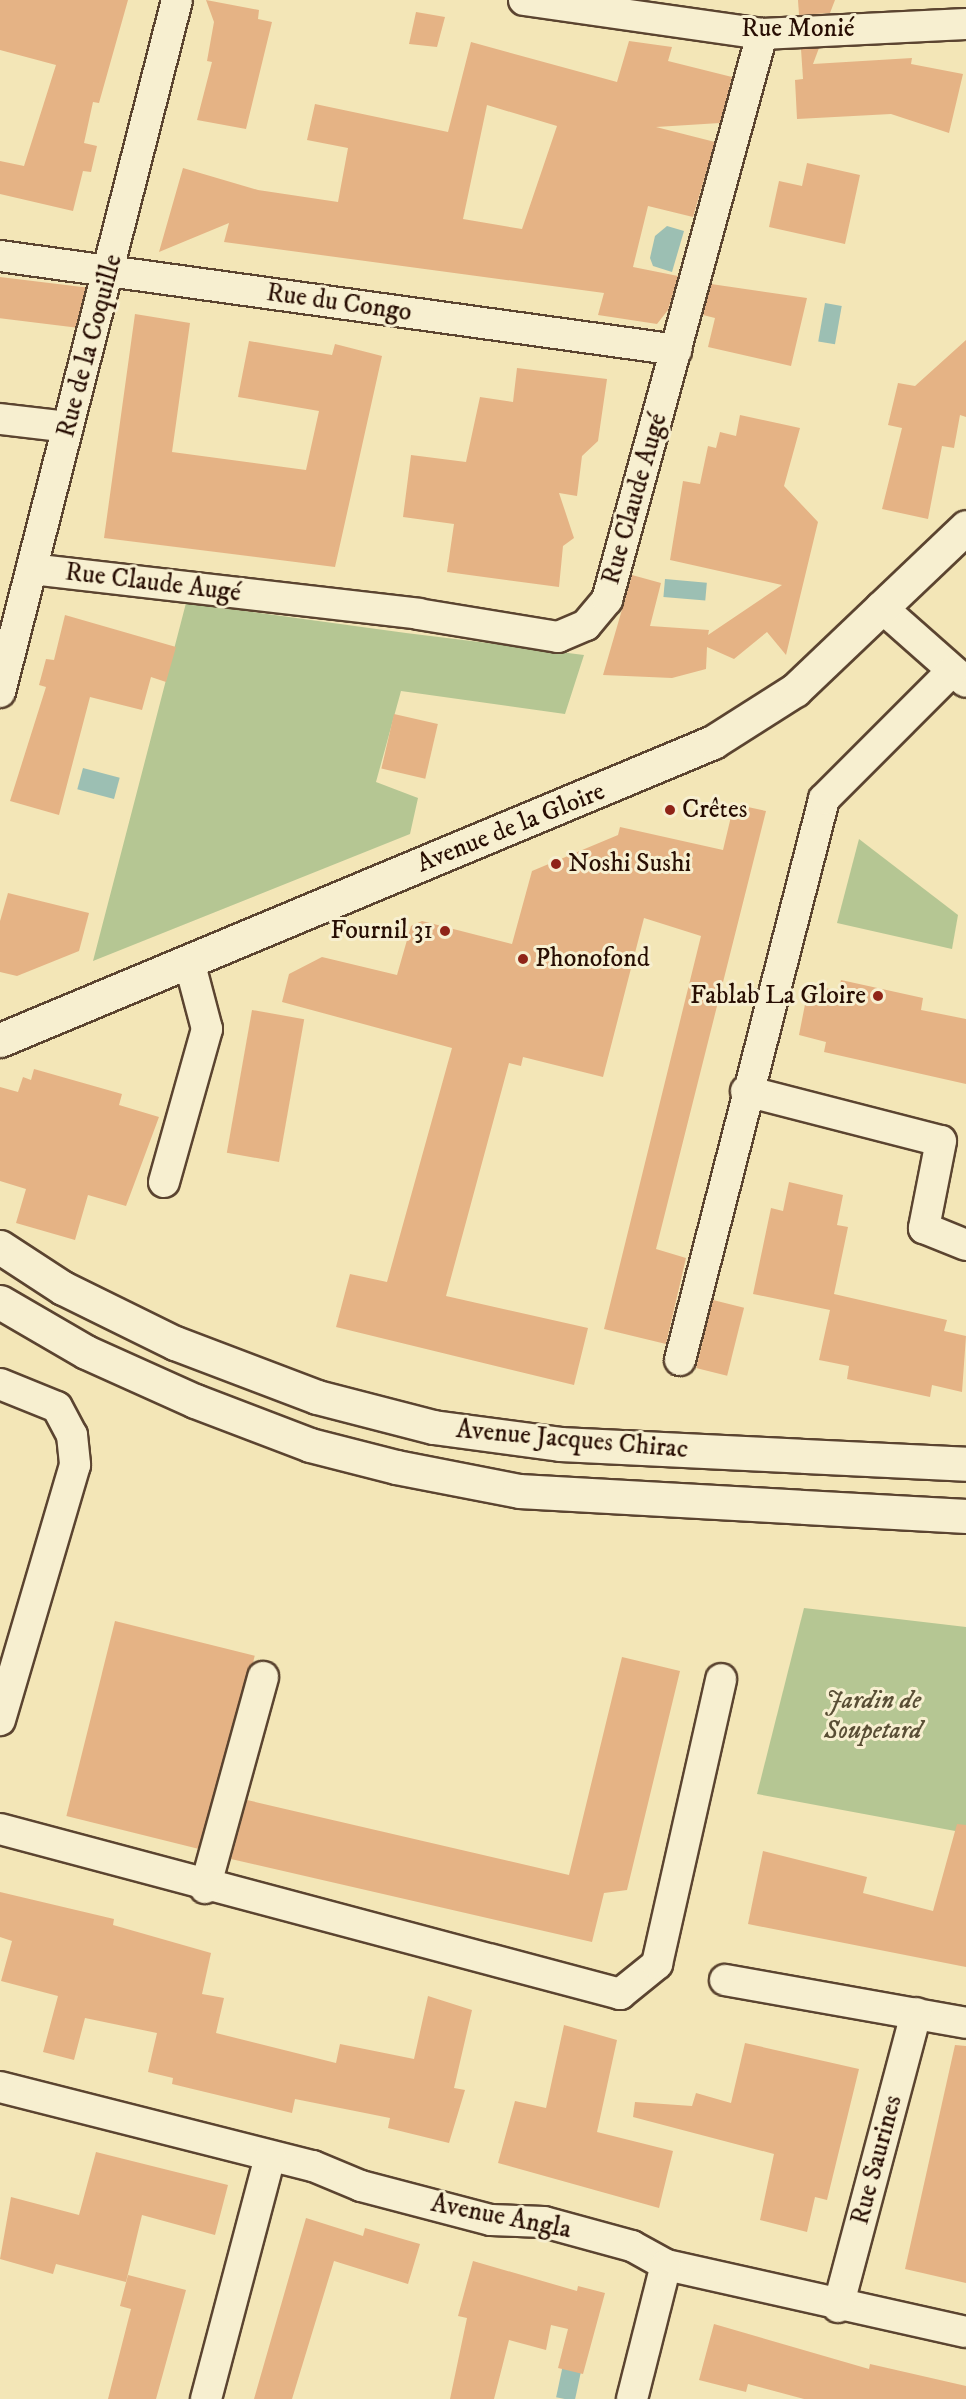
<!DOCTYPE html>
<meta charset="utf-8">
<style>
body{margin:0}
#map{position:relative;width:966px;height:2399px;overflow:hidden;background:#f3e6b7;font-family:"IM FELL DW Pica",serif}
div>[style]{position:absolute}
.green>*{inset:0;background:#b5c693}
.water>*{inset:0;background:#9cbfb3;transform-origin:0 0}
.building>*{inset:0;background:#e5b385;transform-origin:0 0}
.roads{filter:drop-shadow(2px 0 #5b4430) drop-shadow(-2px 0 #5b4430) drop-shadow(0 2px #5b4430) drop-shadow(0 -2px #5b4430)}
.street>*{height:30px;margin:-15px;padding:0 15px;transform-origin:15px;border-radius:15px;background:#f7efd0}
.secondary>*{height:33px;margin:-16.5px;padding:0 16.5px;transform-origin:16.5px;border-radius:16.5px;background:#f7efd0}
.dots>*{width:16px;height:16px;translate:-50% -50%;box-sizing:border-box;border:3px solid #f7efd0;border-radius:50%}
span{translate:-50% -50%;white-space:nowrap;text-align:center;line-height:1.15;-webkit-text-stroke:6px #f7efd0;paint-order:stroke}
.street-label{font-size:26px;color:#280e03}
.poi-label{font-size:26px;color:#280e03}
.left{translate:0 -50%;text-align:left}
.right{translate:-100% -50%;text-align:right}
.park-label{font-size:26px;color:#594e35;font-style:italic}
</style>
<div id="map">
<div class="green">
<i style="clip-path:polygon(186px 603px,406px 633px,584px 655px,565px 714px,401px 691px,376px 782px,418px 798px,410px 834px,93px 961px)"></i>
<i style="clip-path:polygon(859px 839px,958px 915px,952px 949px,837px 923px)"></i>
<i style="clip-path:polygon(804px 1608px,966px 1627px,966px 1833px,757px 1794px)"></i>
</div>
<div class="water">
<i style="clip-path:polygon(667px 226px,684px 231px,672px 272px,653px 266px,650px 258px,655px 236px)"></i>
<i style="left:825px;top:303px;width:17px;height:39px;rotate:10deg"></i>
<i style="left:665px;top:579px;width:42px;height:18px;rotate:5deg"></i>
<i style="left:83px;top:768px;width:38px;height:22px;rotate:15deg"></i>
<i style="left:564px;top:2360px;width:19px;height:38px;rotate:12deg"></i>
</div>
<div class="building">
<i style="clip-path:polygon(0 0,128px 0,99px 103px,93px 102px,84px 143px,97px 146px,91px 172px,83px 171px,73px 211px,0 194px,0 161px,24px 166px,56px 65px,0 50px)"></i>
<i style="clip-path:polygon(206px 0,259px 10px,258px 19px,272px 22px,246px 129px,197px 120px,212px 62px,207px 61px,214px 22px)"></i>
<i style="clip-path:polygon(798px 0,835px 0,830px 13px,799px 15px)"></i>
<i style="clip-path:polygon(416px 12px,445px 17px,437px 47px,409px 44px)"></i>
<i style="clip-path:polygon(evenodd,629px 41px,672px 47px,668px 61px,732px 77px,720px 123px,656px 127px,715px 142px,693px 217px,648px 206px,633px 267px,678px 276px,668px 310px,657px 324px,598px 315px,604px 293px,224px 242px,229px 223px,159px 252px,183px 168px,258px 190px,338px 202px,348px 148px,307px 140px,315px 104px,448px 132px,471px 42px,617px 82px,629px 41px,487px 105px,557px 126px,522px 229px,463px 219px,487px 105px)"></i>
<i style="clip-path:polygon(819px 48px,813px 64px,912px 58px,911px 64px,963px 74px,949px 133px,891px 114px,797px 119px,795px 80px,803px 79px,801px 49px)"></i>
<i style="clip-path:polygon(807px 163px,860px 175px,845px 244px,769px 227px,779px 181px,802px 186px)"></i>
<i style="left:0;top:277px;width:87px;height:41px;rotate:7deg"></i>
<i style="clip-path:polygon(711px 284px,807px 298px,791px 366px,708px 347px,715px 318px,703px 315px)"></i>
<i style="clip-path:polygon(135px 314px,190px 323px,172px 452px,306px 470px,319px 411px,238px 397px,249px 341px,332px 355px,335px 344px,382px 356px,335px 567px,104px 538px)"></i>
<i style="clip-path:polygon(966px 340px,966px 417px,960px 415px,954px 448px,942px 446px,928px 519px,882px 509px,902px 428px,888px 425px,898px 383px,915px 386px)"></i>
<i style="clip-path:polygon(517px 368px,607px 379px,598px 441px,582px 456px,577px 496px,559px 493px,574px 538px,563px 546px,559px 587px,447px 572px,454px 524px,403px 517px,411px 455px,466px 462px,480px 397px,513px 402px)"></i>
<i style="clip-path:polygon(740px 415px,800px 428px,784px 486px,818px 522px,786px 655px,767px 632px,734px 659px,707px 647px,706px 669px,672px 678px,603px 675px,632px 575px,661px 583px,650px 626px,709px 630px,708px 635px,782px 585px,670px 560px,683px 481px,700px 484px,708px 446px,716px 448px,720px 432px,736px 436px)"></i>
<i style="clip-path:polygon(65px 615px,176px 647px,166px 682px,151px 677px,142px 710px,90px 697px,59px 815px,10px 801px,46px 687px,39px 685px,46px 659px,54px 660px)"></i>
<i style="left:394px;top:714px;width:45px;height:56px;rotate:13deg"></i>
<i style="clip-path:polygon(734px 804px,766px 811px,656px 1249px,686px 1258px,666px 1344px,604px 1329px,701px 936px,644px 918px,603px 1077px,523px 1057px,521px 1066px,509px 1063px,446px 1296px,588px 1328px,574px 1385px,336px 1327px,350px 1274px,387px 1282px,452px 1048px,282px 1002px,289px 974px,322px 957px,397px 975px,411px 926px,422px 921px,512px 944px,532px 871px,618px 835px,620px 827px,723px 850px)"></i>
<i style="clip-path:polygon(8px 893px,89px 913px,79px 951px,17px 976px,0 972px,0 921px)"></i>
<i style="clip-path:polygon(841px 980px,923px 998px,921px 1010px,966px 1019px,966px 1084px,824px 1052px,826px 1042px,799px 1035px,809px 984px,838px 991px)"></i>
<i style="left:252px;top:1010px;width:53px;height:145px;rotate:10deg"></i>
<i style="clip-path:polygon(34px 1069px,122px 1094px,119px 1105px,159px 1117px,126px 1206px,88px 1195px,75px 1240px,16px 1223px,26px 1189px,0 1181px,0 1087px,18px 1092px,23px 1077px,31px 1080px)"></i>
<i style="clip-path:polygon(789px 1182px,843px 1195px,837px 1225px,848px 1227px,834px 1294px,947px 1320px,944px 1331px,966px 1336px,962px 1392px,932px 1385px,930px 1397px,847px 1379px,849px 1366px,819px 1360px,830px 1310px,753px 1294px,771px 1208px,783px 1211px)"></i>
<i style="left:713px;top:1300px;width:32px;height:70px;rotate:14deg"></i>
<i style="left:115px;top:1621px;width:144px;height:201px;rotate:14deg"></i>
<i style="clip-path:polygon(622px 1657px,680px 1671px,627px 1890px,604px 1893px,592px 1942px,231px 1859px,247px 1800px,569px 1875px)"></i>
<i style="clip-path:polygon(957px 1824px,966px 1825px,966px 1967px,748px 1924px,763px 1851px,867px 1877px,863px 1893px,933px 1911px)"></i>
<i style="clip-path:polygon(0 1892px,114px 1919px,113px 1925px,211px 1953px,202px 1994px,224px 1998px,216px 2033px,336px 2063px,340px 2044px,414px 2059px,428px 1996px,472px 2010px,454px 2088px,465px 2090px,449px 2143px,388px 2128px,390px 2118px,295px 2099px,292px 2113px,172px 2084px,173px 2078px,148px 2072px,157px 2033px,85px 2018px,74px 2060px,43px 2052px,58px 1996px,1px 1981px,12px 1941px,0 1937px)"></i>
<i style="clip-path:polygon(564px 2025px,617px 2040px,597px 2132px,673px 2151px,659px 2208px,498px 2163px,515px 2101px,546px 2108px)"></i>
<i style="clip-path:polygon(745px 2043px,859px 2069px,827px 2200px,815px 2197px,807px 2232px,760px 2220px,774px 2154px,633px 2117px,635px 2102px,692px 2106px,696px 2093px,731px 2103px)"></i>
<i style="clip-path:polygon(955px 2045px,966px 2046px,966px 2283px,905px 2269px)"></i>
<i style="clip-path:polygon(96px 2152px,228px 2185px,215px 2235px,142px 2215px,126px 2282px,56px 2264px,53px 2274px,0 2259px,11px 2197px,79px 2215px)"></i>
<i style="clip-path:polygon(306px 2218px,363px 2236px,365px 2228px,420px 2244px,408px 2284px,334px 2261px,292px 2399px,254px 2399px)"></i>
<i style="clip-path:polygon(473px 2261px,577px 2291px,578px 2286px,605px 2293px,583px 2374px,558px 2368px,568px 2329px,551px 2325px,546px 2350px,509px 2340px,494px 2399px,450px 2399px,467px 2318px,458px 2316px)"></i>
<i style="clip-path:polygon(128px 2275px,186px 2290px,156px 2399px,108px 2399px,131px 2309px,120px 2306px)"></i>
<i style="clip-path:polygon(714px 2324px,869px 2369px,870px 2364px,966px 2386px,966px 2399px,804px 2399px,748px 2384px,746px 2392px,699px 2380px)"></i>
</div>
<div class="roads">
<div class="street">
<i style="left:524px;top:0;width:240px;rotate:8.1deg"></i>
<i style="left:762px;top:34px;width:204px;rotate:-2.8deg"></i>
<i style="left:0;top:256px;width:683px;rotate:7.9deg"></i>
<i style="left:0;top:419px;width:68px;rotate:6.7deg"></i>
<i style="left:32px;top:569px;width:389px;rotate:6.6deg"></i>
<i style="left:418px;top:614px;width:142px;rotate:9.3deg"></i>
<i style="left:558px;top:637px;width:30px;rotate:-23deg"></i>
<i style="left:586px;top:625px;width:33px;rotate:-50deg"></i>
<i style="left:607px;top:600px;width:587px;rotate:-74.68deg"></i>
<i style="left:881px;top:607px;width:113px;rotate:41.4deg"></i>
<i style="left:0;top:692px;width:714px;rotate:-75.65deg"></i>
<i style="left:746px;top:1091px;width:201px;rotate:14.4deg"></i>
<i style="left:941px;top:1141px;width:89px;rotate:101.1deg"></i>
<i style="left:924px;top:1228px;width:45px;rotate:22deg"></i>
<i style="left:164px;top:1182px;width:159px;rotate:-74.3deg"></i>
<i style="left:207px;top:1029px;width:70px;rotate:-104.8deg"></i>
<i style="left:680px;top:1360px;width:579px;rotate:-75.6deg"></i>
<i style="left:824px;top:799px;width:181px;rotate:-45deg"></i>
<i style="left:0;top:1384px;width:61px;rotate:22deg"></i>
<i style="left:57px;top:1407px;width:32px;rotate:62deg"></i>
<i style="left:72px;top:1435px;width:30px;rotate:84deg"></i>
<i style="left:75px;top:1465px;width:266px;rotate:106.4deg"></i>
<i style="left:0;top:1829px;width:642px;rotate:14.9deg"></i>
<i style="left:620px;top:1994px;width:48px;rotate:-39deg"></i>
<i style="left:657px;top:1964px;width:292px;rotate:-77.3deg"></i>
<i style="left:205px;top:1888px;width:219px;rotate:-74.6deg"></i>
<i style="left:725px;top:1980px;width:245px;rotate:10.1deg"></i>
<i style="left:0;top:2087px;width:323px;rotate:14.2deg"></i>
<i style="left:313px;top:2166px;width:52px;rotate:22.6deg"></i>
<i style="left:361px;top:2186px;width:134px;rotate:14.7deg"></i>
<i style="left:491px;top:2220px;width:53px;rotate:2.2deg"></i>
<i style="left:544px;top:2222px;width:91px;rotate:15.3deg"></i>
<i style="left:632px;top:2246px;width:39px;rotate:29deg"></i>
<i style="left:666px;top:2265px;width:307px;rotate:12.6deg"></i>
<i style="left:838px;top:2307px;width:304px;rotate:-75.1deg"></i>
<i style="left:206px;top:2399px;width:251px;rotate:-75.2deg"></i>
<i style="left:632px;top:2399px;width:138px;rotate:-75.8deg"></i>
</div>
<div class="secondary">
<i style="left:0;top:1040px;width:773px;rotate:-22.68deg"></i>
<i style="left:713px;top:742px;width:97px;rotate:-32.4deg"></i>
<i style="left:795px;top:690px;width:236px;rotate:-43.6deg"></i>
<i style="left:0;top:1247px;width:75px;rotate:33.1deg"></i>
<i style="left:63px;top:1288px;width:125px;rotate:26.2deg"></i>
<i style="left:175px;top:1343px;width:152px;rotate:20.8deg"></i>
<i style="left:317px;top:1397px;width:120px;rotate:14.5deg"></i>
<i style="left:433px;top:1427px;width:128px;rotate:7.6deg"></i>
<i style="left:560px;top:1444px;width:406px;rotate:2.8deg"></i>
<i style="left:0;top:1302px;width:99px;rotate:30.2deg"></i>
<i style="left:86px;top:1352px;width:120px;rotate:24.2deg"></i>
<i style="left:195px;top:1401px;width:123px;rotate:20.9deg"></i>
<i style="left:310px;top:1445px;width:89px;rotate:14.3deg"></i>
<i style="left:396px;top:1467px;width:125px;rotate:11deg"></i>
<i style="left:519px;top:1491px;width:448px;rotate:3.2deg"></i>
</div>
</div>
<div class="dots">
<i style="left:670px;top:810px;background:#8f2418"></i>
<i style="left:556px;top:864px;background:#8f2418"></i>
<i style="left:445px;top:931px;background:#8f2418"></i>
<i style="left:523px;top:959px;background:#8f2418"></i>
<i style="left:878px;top:996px;background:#8f2418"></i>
</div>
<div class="street-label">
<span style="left:798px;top:29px">Rue Monié</span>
<span style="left:339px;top:303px;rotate:8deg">Rue du Congo</span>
<span style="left:90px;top:346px;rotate:-75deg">Rue de la Coquille</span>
<span style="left:635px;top:499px;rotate:-74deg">Rue Claude Augé</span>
<span style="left:153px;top:583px;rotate:7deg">Rue Claude Augé</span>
<span style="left:511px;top:828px;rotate:-22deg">Avenue de la Gloire</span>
<span style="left:572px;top:1440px;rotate:5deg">Avenue Jacques Chirac</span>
<span style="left:877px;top:2160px;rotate:-75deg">Rue Saurines</span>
<span style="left:501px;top:2217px;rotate:11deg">Avenue Angla</span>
</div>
<div class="poi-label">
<span class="left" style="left:682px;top:810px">Crêtes</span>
<span class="left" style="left:568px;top:864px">Noshi Sushi</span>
<span class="right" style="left:433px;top:931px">Fournil 31</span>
<span class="left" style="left:535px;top:959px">Phonofond</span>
<span class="right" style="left:866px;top:996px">Fablab La Gloire</span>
</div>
<div class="park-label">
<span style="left:873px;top:1716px">Jardin de<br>Soupetard</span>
</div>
</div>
